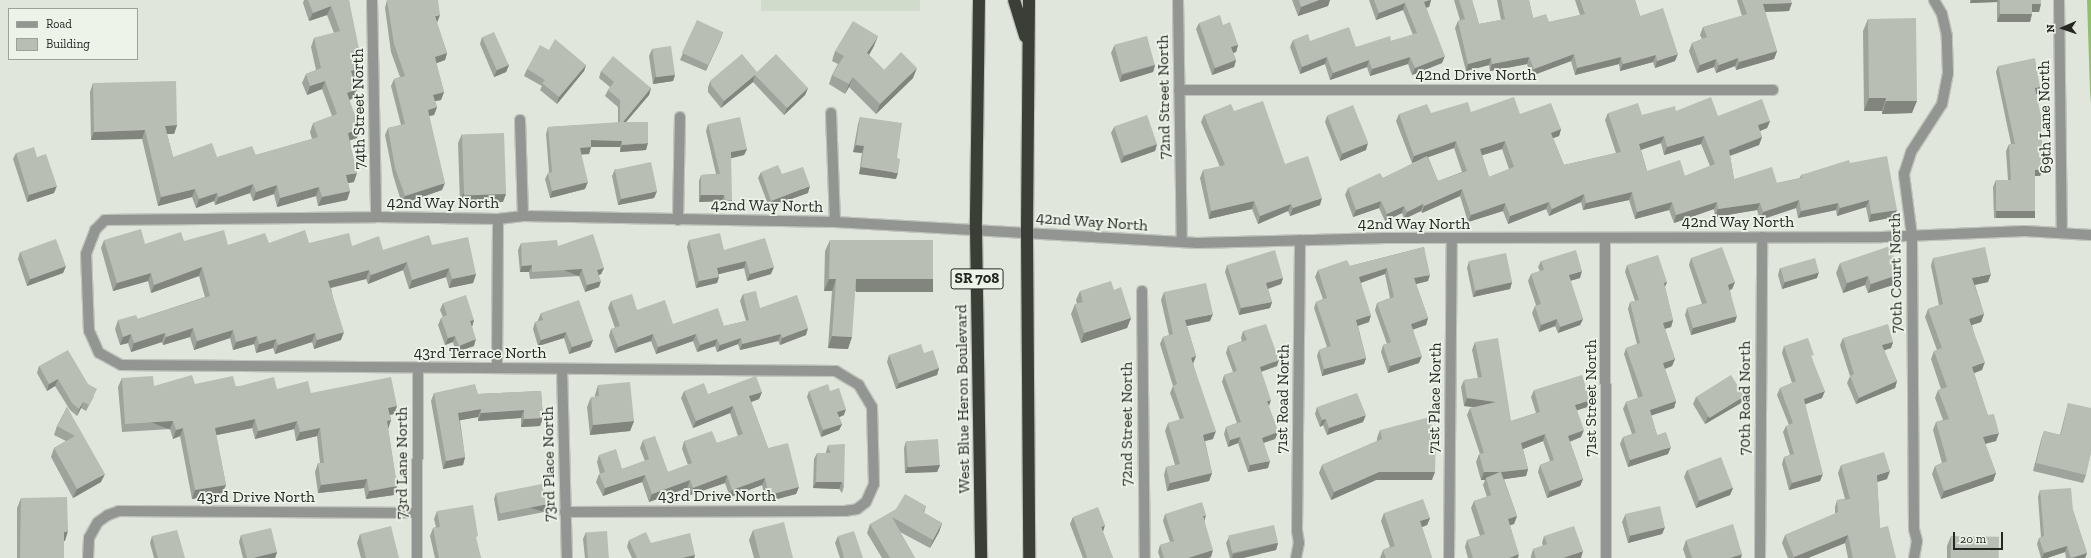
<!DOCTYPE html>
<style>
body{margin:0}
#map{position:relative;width:2091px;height:558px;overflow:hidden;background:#e0e6dc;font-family:"Zilla Slab",serif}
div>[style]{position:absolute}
.built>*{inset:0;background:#d1dbcb;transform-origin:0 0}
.water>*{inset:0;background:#93be72}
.roads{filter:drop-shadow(1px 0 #bec4bb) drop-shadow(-1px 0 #bec4bb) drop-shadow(0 1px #bec4bb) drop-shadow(0 -1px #bec4bb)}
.street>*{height:10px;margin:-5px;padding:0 5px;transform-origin:5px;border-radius:5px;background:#929591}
.highway>*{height:12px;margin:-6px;padding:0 6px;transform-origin:6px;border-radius:6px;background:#3a3e36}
.wall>*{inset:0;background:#9ea39b}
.shaded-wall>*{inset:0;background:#81857e;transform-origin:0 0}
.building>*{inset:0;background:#b8beb4;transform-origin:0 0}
span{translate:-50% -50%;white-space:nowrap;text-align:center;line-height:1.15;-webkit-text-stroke:3.5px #edf3e9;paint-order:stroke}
.shield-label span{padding:1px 3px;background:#edf3e9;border:1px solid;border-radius:3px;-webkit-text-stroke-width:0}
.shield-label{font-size:15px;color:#252723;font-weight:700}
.street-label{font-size:16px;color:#252723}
.legend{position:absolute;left:8px;top:8px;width:130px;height:52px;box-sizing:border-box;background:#edf3e9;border:1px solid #9da19a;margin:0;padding:5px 7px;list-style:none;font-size:12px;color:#252723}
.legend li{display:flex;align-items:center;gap:8px;height:20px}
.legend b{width:20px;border:1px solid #9da19a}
.north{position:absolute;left:2043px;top:8px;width:40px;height:40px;-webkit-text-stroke:3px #edf3e9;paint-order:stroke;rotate:268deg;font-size:11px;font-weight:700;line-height:16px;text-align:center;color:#252723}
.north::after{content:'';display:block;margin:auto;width:14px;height:18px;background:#252723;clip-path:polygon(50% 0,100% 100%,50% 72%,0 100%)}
.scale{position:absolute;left:1953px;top:532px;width:50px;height:18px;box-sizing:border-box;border:2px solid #252723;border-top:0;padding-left:5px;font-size:12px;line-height:14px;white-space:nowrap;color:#252723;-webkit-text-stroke:3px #edf3e9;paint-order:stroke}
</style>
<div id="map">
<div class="built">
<i style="left:761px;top:0;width:159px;height:11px"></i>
</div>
<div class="water">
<i style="clip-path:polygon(2087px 0,2091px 0,2091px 104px,2090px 91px)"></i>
</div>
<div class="roads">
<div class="street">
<i style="left:372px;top:0;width:217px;rotate:88.9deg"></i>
<i style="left:1178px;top:0;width:242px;rotate:89.1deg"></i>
<i style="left:2059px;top:0;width:233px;rotate:89.3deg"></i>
<i style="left:1179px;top:90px;width:594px"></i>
<i style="left:831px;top:113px;width:109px;rotate:87.9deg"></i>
<i style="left:520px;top:120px;width:96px;rotate:88.2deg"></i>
<i style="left:678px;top:220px;width:103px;rotate:-88.9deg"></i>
<i style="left:1605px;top:238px;width:320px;rotate:89.8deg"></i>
<i style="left:1142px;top:291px;width:267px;rotate:89.4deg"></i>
<i style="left:497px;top:367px;width:148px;rotate:-89.6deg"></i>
<i style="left:562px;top:369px;width:189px;rotate:88.5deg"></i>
<i style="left:565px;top:512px;width:280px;rotate:-0.2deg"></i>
<i style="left:845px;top:511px;width:12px;rotate:-9deg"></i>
<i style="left:857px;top:509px;width:11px;rotate:-38deg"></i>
<i style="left:866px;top:502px;width:20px;rotate:-66deg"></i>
<i style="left:874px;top:484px;width:77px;rotate:-91.5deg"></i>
<i style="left:872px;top:407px;width:26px;rotate:-121deg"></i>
<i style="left:859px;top:385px;width:27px;rotate:-149deg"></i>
<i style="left:836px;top:371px;width:715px;rotate:-179.52deg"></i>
<i style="left:121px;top:365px;width:25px;rotate:-151deg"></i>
<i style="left:99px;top:353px;width:24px;rotate:-114deg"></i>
<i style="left:89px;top:331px;width:77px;rotate:-92.2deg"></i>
<i style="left:86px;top:254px;width:26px;rotate:-69deg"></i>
<i style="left:95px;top:230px;width:14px;rotate:-45deg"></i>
<i style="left:105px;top:220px;width:271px;rotate:-0.6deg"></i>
<i style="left:376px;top:217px;width:122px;rotate:0.9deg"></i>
<i style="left:498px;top:219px;width:25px;rotate:-7deg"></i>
<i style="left:523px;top:216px;width:312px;rotate:1.1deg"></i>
<i style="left:835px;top:222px;width:363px;rotate:3.3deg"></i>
<i style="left:1197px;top:243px;width:188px;rotate:-1.5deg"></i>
<i style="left:1385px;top:238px;width:497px;rotate:-0.1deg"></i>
<i style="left:1882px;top:237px;width:143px;rotate:-2.4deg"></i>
<i style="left:2025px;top:231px;width:66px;rotate:3.5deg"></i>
<i style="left:88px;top:558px;width:20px;rotate:-87deg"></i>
<i style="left:89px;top:538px;width:18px;rotate:-61deg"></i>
<i style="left:98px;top:522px;width:12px;rotate:-35deg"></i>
<i style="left:108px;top:515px;width:12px;rotate:-20deg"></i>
<i style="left:119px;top:511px;width:298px;rotate:0.4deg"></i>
<i style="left:417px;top:558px;width:190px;rotate:-89.7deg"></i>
<i style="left:1296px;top:558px;width:15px;rotate:-79deg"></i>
<i style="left:1299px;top:543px;width:12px;rotate:-99deg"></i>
<i style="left:1297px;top:531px;width:291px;rotate:-89.4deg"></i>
<i style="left:1449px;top:558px;width:319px;rotate:-89.5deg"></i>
<i style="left:1760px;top:558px;width:321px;rotate:-89.6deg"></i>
<i style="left:1914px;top:558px;width:17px;rotate:-80deg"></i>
<i style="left:1917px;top:541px;width:12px;rotate:-104deg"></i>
<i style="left:1914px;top:529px;width:293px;rotate:-90.4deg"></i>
<i style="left:1912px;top:236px;width:63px;rotate:-97.4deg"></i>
<i style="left:1904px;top:174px;width:23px;rotate:-72deg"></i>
<i style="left:1911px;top:152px;width:57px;rotate:-57.1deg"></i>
<i style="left:1942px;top:104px;width:32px;rotate:-79deg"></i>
<i style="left:1948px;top:73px;width:37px;rotate:-92deg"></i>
<i style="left:1947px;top:36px;width:23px;rotate:-103deg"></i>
<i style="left:1942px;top:14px;width:16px;rotate:-120deg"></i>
</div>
<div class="highway">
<i style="left:979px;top:0;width:229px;rotate:90.8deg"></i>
<i style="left:976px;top:229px;width:329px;rotate:89.1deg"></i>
<i style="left:1014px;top:0;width:38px;rotate:73deg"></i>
<i style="left:1029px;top:0;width:233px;rotate:90.5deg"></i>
<i style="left:1027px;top:233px;width:325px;rotate:89.6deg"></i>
</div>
</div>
<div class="wall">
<i style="clip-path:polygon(304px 0,349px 0,356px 57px,357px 76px,353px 78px,354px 98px,349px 100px,357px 138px,350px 140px,354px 182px,348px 183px,350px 191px,347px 200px,318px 206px,316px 196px,277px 207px,274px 194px,253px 201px,250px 193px,215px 205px,214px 201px,196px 208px,192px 197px,158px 206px,142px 139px,91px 140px,90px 92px,93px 83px,177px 125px,174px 134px,167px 134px,173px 157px,217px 157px,256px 155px,312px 139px,310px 132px,313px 123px,332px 116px,322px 89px,307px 95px,302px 83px,306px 74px,316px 70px,311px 47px,314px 38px,334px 33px,327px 15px,309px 21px,303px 3px)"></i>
<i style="clip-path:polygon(387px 0,437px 23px,447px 53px,445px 60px,436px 63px,444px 92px,441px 100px,435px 101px,437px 107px,434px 115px,429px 116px,442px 190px,402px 204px,393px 175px,385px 135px,388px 128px,401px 125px,391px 86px,394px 79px,400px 77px,391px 52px,385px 8px)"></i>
<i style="clip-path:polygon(1292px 0,1330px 0,1328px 6px,1298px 16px)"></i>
<i style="clip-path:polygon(1369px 0,1431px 0,1429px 7px,1426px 7px,1442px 63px,1412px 75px,1408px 64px,1370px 76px,1367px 67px,1330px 80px,1325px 64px,1300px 74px,1290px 47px,1293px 40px,1310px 41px,1356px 47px,1391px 41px,1413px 35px,1403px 10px,1376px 20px)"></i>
<i style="clip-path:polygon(1454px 0,1472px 0,1479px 24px,1501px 20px,1497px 0,1529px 0,1533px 18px,1549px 22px,1580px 15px,1575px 0,1635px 0,1640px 16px,1675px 61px,1655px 68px,1653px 62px,1620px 71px,1619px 64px,1575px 75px,1571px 61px,1531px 76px,1527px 64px,1490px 71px,1489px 65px,1466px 71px,1455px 28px,1458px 21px,1460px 20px)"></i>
<i style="clip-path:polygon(1737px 0,1791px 0,1789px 11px,1765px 12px,1777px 51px,1774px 59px,1736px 70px,1735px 66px,1716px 73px,1714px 67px,1697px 73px,1689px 51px,1692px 43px,1702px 39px,1700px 35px,1703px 27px,1742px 16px)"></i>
<i style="clip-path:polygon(1970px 0,2041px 0,2039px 12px,2032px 12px,2030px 22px,1997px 22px,1997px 2px,1970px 3px)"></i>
<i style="clip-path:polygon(1868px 19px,1912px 113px,1882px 114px,1882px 111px,1864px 111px,1863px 31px)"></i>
<i style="clip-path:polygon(1199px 23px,1223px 25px,1238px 45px,1236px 52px,1233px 53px,1236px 60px,1234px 67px,1212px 75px,1196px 29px)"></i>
<i style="clip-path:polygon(723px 32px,706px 71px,680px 60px,683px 53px)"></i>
<i style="clip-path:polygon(482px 37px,509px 65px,506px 72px,494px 77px,480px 44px)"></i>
<i style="clip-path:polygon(874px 46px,869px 55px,884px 70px,913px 78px,876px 114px,849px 87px,845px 94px,829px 84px,832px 75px,838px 64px,832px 61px,835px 51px)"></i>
<i style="clip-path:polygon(1114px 46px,1155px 65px,1153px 72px,1120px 82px,1111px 53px)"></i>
<i style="clip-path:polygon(652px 49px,675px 75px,673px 81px,653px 84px,649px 56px)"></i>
<i style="clip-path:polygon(549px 50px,586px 65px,584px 71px,557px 104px,540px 90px,542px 86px,524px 76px,527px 69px)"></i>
<i style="clip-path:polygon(1998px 66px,2040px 87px,2038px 94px,2036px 94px,2041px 131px,2043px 169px,2040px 176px,2035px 176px,2033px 218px,1994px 218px,1993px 187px,1996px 180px,2008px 180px,2006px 151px,2009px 144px,2011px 144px,1996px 72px)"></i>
<i style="clip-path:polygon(601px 71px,651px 88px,649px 95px,626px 122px,646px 150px,620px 152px,620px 147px,591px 147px,589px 154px,581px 154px,585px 189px,550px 198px,545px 179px,548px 173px,549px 172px,546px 134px,548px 127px,618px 123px,618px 107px,605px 96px,608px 90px,610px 87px,599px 78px)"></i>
<i style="clip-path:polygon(757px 72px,808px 88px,805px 95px,784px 115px,753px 82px,721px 108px,708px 92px,708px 87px,711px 80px)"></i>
<i style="clip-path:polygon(1234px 111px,1285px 164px,1320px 205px,1290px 216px,1288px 211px,1258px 224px,1252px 209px,1209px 219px,1200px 178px,1203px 170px,1220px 167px,1201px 122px,1204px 115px)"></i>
<i style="clip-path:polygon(evenodd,1676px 111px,1718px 116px,1770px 121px,1767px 128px,1760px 131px,1762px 137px,1759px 145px,1730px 156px,1734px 179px,1777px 183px,1800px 178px,1801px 175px,1850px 163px,1894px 217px,1869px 222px,1866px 207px,1837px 216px,1836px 210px,1798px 218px,1796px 208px,1760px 220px,1757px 210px,1715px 217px,1714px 209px,1674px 223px,1669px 210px,1635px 219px,1629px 200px,1583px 210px,1581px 202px,1549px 216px,1546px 209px,1508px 224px,1503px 211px,1468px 222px,1460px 196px,1422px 213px,1421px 211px,1404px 219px,1402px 213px,1385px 221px,1379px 208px,1353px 217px,1345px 195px,1348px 188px,1383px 178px,1419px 161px,1412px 163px,1396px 121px,1399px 114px,1471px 112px,1520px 114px,1561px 129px,1559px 136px,1553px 138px,1564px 165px,1616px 153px,1605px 120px,1608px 113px,1642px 115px,1676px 111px,1661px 143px,1664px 155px,1701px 144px,1710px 166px,1685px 176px,1647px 171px,1641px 150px,1661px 143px,1676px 111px,1454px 148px,1462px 172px,1438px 181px,1428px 157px,1454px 148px,1676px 111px,1502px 149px,1509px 169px,1489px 177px,1482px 155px,1502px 149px)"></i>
<i style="clip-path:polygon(1327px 116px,1366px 150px,1340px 161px,1325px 122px)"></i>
<i style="clip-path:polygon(860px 117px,896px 179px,859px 174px,862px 153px,853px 152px,858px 124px)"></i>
<i style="clip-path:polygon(708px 124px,747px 149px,744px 155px,731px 158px,730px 207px,723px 208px,722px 201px,699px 202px,699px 181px,701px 175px,716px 174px,706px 131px)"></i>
<i style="clip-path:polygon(1114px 127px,1157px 144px,1155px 151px,1121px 163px,1111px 133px)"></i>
<i style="clip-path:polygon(462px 134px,503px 202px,460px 203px,458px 143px)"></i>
<i style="clip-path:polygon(16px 153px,37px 157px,54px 193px,27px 202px,13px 159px)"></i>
<i style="clip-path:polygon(615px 169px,657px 191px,654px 198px,618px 205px,612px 176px)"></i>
<i style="clip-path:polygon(761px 172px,782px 174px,808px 193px,769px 207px,758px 178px)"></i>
<i style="clip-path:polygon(104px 240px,145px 244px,184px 241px,228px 245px,269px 243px,309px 243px,352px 246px,383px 250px,432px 245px,476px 274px,473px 283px,449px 288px,446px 277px,409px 289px,403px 270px,368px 284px,366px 279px,331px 288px,341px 340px,314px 349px,312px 342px,275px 354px,273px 348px,256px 353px,254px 344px,233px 350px,230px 338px,194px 350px,190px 337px,163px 345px,162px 342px,131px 352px,128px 343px,120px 345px,115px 329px,118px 320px,138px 319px,205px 297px,199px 276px,151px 293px,148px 281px,113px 291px,101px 248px)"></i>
<i style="clip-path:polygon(689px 240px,724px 250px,771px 274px,747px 281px,744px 268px,719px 274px,719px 277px,717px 283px,696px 288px,687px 247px)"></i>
<i style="clip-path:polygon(830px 240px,933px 279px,929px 291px,855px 291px,848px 349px,828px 348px,832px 291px,824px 291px,825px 251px)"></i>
<i style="clip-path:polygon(521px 243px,558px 246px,604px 268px,601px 274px,599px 275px,599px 287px,585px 292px,579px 276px,530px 279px,529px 272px,520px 272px,518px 250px)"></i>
<i style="clip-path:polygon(1424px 247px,1428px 281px,1416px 284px,1428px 318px,1426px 325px,1413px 329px,1419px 363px,1388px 373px,1381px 352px,1383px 345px,1387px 344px,1375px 310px,1377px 303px,1390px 298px,1385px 274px,1361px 283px,1369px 322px,1358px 326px,1366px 358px,1364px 364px,1322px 376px,1317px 356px,1319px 350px,1327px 347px,1314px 308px,1316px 302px,1323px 299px,1315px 277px,1318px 270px,1350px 266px)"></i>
<i style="clip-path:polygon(20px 252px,66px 266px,63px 273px,27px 286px,18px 259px)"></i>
<i style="clip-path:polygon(1691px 258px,1735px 282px,1732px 289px,1730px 290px,1735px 322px,1691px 335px,1685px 315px,1687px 308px,1702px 304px,1689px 265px)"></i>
<i style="clip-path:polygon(1933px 258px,1988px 282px,1975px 285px,1984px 314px,1981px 322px,1972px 325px,1982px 370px,1974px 373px,1996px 441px,1985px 444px,1996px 473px,1993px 481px,1941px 499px,1932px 474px,1935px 466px,1942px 463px,1933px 430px,1936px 422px,1943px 420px,1935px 398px,1938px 390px,1941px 389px,1931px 359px,1934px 351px,1937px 350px,1925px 317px,1928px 309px,1939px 305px,1931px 266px)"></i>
<i style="clip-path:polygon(1469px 261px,1512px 282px,1510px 289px,1473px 297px,1467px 268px)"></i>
<i style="clip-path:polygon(1541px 261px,1580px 278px,1570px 281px,1583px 319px,1580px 325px,1558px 333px,1555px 326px,1539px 332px,1532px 313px,1535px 306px,1536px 305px,1528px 281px,1531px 274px,1540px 271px,1538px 267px)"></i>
<i style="clip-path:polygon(1840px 263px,1900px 274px,1896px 284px,1868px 293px,1865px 285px,1843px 293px,1836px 273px)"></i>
<i style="clip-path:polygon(1227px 265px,1283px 278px,1281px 284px,1268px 289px,1272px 302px,1270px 308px,1239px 315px,1225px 272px)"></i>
<i style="clip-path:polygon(1627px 265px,1667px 282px,1665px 287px,1673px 320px,1671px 327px,1665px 329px,1675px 359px,1672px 366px,1665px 369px,1676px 401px,1674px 408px,1651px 415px,1657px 435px,1668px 454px,1628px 467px,1620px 444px,1623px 437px,1632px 434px,1623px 409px,1626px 402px,1638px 398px,1624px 354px,1626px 348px,1637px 344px,1628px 309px,1630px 302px,1635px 301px,1625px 272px)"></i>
<i style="clip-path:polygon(1780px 268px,1817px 278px,1782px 289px,1778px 275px)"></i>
<i style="clip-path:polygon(1114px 290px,1131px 318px,1127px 328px,1081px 343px,1071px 314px,1075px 304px,1077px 304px,1076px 300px,1080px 291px)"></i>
<i style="clip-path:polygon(1164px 292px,1210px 321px,1187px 326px,1196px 356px,1193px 363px,1213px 439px,1205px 441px,1212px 473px,1209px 481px,1167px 491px,1164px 475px,1166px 467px,1175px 465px,1165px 431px,1168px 423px,1180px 420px,1170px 393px,1173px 386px,1160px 344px,1163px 337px,1169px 335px,1161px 300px)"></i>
<i style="clip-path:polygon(743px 294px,760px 308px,806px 335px,780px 345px,778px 341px,740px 350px,738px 344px,717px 352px,715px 346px,697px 352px,693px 341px,656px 354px,651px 341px,615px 353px,609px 336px,611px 329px,615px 328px,608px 308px,611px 301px,637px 310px,673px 324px,724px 326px,746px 321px,740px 301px)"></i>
<i style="clip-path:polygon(443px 303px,474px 320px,472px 326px,474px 346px,456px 352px,453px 342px,445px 345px,438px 325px,441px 318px,443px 317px,440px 310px)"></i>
<i style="clip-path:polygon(541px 313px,593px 340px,590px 347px,569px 354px,564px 338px,538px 346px,533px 329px,535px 322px,538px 321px,538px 320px)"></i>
<i style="clip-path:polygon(1243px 331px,1277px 366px,1261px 372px,1269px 407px,1278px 432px,1275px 439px,1264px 443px,1268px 468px,1248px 472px,1238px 443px,1228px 447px,1224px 434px,1226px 427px,1237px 423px,1222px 382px,1224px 375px,1233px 372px,1226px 353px,1228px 346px,1242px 341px,1241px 338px)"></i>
<i style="clip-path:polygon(1843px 338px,1893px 342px,1891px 348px,1884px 350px,1897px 381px,1895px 388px,1856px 404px,1847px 383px,1850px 376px,1840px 345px)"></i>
<i style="clip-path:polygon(1475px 342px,1511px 421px,1536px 413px,1531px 397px,1534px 390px,1587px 407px,1577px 410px,1581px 437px,1570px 442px,1583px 479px,1580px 486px,1547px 498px,1538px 472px,1540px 465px,1550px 461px,1543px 441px,1523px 449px,1528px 469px,1526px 476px,1504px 479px,1517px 516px,1514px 524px,1510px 525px,1518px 558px,1468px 558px,1465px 547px,1467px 540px,1480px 536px,1471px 508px,1474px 501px,1487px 497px,1483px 485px,1485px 480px,1481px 480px,1476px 462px,1479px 454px,1480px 454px,1467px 415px,1470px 408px,1475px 407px,1464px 406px,1461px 387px,1464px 380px,1478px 378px,1472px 350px)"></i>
<i style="clip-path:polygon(1784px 346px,1812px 358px,1822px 398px,1805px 404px,1820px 481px,1789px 490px,1782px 464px,1784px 457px,1790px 455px,1783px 432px,1786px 426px,1789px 425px,1777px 395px,1780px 388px,1792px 383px,1782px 353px)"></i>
<i style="clip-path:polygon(924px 353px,939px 368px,937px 375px,896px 389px,887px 362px,889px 355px)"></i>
<i style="clip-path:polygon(39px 366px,94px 396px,86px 411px,81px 408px,77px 416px,70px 410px,55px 386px,47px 391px,37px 373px)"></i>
<i style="clip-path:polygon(122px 378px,154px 386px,195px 384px,277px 389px,311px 393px,397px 406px,394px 414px,390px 415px,391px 420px,388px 429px,397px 486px,394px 495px,366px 499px,364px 488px,318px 493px,315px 472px,318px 463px,320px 463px,317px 436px,296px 441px,294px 429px,255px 439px,252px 428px,216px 435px,226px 485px,222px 493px,192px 499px,180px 436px,173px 439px,170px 429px,122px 432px,118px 387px)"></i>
<i style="clip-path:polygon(598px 385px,634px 421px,630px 431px,590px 435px,587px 407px,591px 397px,595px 397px,595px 395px)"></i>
<i style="clip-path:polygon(541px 391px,543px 418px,540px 426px,521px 427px,521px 418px,478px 421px,478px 417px,460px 420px,465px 457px,463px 465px,443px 469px,431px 401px,434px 393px,478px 394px)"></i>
<i style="clip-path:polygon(684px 391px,708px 394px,762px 392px,759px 399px,751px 402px,768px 448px,799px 487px,796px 494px,766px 502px,762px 485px,730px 497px,725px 483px,690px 495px,687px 488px,649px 502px,642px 482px,603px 496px,596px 482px,599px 474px,600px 474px,597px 462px,599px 455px,622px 469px,645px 461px,640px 448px,643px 440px,668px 472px,688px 465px,682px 449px,684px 441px,717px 443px,738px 436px,730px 413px,693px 428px,681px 398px)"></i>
<i style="clip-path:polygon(809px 391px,830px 391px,844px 415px,839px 417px,842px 424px,839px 430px,821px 437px,807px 397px)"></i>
<i style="clip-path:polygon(1696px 397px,1741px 403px,1705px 424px,1693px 404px)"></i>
<i style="clip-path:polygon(2068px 403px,2086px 475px,2083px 483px,2033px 471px,2041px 440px,2044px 431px,2060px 435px)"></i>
<i style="clip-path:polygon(67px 407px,101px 482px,73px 498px,51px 457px,54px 448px,66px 441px,54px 435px,57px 426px)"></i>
<i style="clip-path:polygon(1317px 407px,1363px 422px,1327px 435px,1323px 425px,1320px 427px,1315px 414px)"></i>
<i style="clip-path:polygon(1380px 430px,1432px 480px,1376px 480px,1331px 500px,1319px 473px,1322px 465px,1377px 441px,1377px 438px)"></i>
<i style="clip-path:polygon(906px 441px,940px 465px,937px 472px,905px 473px,904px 448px)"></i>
<i style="clip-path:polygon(828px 445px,844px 486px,842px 493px,839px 489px,813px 488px,814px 459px,817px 453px,826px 453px,826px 452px)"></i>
<i style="clip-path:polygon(1841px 465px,1887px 479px,1877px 482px,1880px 528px,1896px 558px,1848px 558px,1845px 543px,1808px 558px,1788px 558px,1782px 543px,1785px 535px,1835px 514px,1835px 507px,1837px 500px,1845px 499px,1838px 473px)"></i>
<i style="clip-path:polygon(1687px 470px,1733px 488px,1730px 495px,1696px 508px,1684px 477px)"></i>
<i style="clip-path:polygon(2040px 490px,2073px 510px,2087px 553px,2085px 558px,2066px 558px,2065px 552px,2047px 558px,2041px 558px,2037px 544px,2039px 538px,2041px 537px,2038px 497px)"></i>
<i style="clip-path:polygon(496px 493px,546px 505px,544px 512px,498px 521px,494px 499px)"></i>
<i style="clip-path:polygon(21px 498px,65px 541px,64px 541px,64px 558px,17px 558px,17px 508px)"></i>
<i style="clip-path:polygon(926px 506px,924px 513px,942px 523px,939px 532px,930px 548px,900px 532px,915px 558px,882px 558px,867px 533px,870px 524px)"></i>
<i style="clip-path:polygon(437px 511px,476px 541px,481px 558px,435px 558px,430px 536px,433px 528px,436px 527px,434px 519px)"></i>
<i style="clip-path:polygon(1384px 513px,1430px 518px,1427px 525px,1422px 527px,1432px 558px,1380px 558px,1383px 550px,1390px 547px,1381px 521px)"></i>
<i style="clip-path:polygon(1165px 514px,1204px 521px,1211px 557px,1208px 558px,1160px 558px,1158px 552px,1160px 545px,1170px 542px,1163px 521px)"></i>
<i style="clip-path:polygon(1625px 515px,1665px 527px,1662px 534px,1628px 543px,1622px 522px)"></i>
<i style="clip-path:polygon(1073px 517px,1103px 532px,1113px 558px,1083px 558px,1070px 524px)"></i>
<i style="clip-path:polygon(753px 530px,793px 558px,754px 558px,749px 540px)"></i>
<i style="clip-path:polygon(586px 532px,609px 558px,585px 558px,583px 539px)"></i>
<i style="clip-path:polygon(360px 534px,399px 558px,361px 558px,357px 543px)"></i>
<i style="clip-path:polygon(241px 535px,277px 552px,275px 558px,243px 558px,239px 542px)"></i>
<i style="clip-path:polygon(152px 536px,185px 558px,154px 558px,150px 543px)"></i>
<i style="clip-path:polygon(838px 536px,863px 558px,840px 558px,835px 543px)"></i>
<i style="clip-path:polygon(1544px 536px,1581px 558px,1531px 558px,1531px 556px,1533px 549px,1543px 546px,1542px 543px)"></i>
<i style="clip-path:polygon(1951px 536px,1999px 558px,1947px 558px,1947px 546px)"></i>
<i style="clip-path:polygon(1229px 537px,1278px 543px,1276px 550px,1243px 558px,1230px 558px,1226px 543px)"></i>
<i style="clip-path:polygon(629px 540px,651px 543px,695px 555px,694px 558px,632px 558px,627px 547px)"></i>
<i style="clip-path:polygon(1686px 540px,1741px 558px,1686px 558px,1683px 549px)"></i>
</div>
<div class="shaded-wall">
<i style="clip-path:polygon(1319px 0,1330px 0,1328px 6px,1298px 16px,1301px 7px)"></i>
<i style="clip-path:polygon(1430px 0,1431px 0,1429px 7px,1422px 9px,1424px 2px)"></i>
<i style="clip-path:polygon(1972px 0,1998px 0,1997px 2px,1970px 3px)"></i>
<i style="clip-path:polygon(1405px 3px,1403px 10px,1376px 20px,1379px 13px)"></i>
<i style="clip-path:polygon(1792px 3px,1789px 11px,1760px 12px,1763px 4px)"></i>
<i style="clip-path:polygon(2032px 4px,2041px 4px,2039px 12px,2029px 12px)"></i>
<i style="clip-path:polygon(331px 6px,327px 15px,309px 21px,313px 13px)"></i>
<i style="clip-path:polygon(2000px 14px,2032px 14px,2030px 22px,1997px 22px)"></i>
<i style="clip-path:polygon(440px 15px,437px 23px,435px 16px)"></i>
<i style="clip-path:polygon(723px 32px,721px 38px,706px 71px,709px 64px)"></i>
<i style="clip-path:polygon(878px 36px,874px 46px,864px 63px,867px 53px)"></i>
<i style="clip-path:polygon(1238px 45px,1236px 52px,1229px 54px,1231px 47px)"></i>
<i style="clip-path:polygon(359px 49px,356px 58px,354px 50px)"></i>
<i style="clip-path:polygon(1777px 51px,1774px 59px,1736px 70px,1739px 62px)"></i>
<i style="clip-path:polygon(447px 53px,445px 60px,432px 65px,435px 57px)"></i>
<i style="clip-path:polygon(1574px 54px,1571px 61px,1531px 76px,1534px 69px)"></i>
<i style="clip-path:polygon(1678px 54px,1675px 61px,1655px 68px,1657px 61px)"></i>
<i style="clip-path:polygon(1656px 55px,1653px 62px,1620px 71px,1623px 64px)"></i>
<i style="clip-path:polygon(1445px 56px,1442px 63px,1412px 75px,1415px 68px)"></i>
<i style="clip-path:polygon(1327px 57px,1325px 64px,1300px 74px,1302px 67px)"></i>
<i style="clip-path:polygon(1410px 57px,1408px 64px,1370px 76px,1372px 69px)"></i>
<i style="clip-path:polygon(1529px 57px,1527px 64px,1490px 71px,1492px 64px)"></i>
<i style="clip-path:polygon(1621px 57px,1619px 64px,1575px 75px,1577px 68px)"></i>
<i style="clip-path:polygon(1491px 58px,1489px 65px,1466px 71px,1468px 64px)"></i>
<i style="clip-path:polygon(1738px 58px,1735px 66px,1716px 73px,1719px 65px)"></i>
<i style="clip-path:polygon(1716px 59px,1714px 67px,1697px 73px,1700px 65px)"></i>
<i style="clip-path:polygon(1236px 60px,1234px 67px,1212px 75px,1215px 68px)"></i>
<i style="clip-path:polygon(1369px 60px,1367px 67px,1330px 80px,1333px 73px)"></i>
<i style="clip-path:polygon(509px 65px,506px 72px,494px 77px,497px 70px)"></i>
<i style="clip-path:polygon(586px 65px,584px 71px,557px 104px,559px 97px)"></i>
<i style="clip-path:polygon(1155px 65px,1153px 72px,1120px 82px,1122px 75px)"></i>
<i style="clip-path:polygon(360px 68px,357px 76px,348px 80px,351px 71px)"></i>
<i style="clip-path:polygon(917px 68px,913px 78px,876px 114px,880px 104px)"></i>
<i style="clip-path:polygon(675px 75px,673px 81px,653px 84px,655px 77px)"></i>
<i style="clip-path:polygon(755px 75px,753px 82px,721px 108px,724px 101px)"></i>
<i style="clip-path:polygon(853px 77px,849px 87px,845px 94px,849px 84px)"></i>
<i style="clip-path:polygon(325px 81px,322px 89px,307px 95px,310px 86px)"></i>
<i style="clip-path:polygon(2040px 87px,2038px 94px,2032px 95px,2035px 88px)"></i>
<i style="clip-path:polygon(651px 88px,649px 95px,620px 129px,623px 122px)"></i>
<i style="clip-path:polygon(808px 88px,805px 95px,784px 115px,787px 108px)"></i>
<i style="clip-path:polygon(357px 89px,354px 98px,344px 102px,347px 93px)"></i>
<i style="clip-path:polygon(444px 92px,441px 100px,431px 102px,433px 95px)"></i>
<i style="clip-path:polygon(1869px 98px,1886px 98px,1882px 111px,1864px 111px)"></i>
<i style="clip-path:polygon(1886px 101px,1917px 101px,1912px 113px,1882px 114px)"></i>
<i style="clip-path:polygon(437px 107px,434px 115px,425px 117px,428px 110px)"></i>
<i style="clip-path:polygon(1770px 121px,1767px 128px,1755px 133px,1758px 125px)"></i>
<i style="clip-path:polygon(177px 125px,174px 134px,162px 134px,165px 126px)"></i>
<i style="clip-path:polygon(360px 129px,357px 138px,345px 142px,348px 133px)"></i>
<i style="clip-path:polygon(1561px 129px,1559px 136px,1548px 140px,1551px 133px)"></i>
<i style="clip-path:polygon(145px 130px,142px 139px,91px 140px,94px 132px)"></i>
<i style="clip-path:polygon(1664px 136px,1661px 143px,1637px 151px,1639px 144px)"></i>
<i style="clip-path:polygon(1704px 136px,1701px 144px,1664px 155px,1667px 147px)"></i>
<i style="clip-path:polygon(1762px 137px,1759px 145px,1726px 157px,1729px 150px)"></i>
<i style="clip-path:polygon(591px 140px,622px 141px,620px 147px,591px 147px,589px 154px,577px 155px,580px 148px)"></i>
<i style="clip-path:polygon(1456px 141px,1454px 148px,1412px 163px,1414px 156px)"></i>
<i style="clip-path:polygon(1505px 141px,1502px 149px,1477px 157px,1480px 149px)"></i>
<i style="clip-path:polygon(648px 143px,646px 150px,620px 152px,622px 145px)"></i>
<i style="clip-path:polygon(1368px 143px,1366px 150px,1340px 161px,1342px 154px)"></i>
<i style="clip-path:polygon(1157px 144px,1155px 151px,1121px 163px,1124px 156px)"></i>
<i style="clip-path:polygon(856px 145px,864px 146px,862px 153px,853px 152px)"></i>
<i style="clip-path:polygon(747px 149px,744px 155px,728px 159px,731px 152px)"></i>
<i style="clip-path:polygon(861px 167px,898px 173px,896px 179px,859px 174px)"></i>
<i style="clip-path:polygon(2043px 169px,2040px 176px,2033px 176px,2035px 170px)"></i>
<i style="clip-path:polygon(357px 173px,354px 182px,343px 184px,346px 175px)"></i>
<i style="clip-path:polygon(588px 182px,585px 189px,550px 198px,552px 191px)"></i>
<i style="clip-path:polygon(445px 183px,442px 190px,402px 204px,405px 196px)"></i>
<i style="clip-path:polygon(253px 184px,250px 193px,215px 205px,219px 197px)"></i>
<i style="clip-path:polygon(277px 185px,274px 194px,253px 201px,256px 192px)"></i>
<i style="clip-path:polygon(57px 186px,54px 193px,27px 202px,29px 195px)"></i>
<i style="clip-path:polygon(810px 186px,808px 193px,769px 207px,771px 201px)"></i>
<i style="clip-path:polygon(319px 187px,316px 196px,277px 207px,280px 198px)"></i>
<i style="clip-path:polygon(195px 189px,192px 197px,158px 206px,161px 197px)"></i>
<i style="clip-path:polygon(1462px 189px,1460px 196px,1422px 213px,1424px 206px)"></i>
<i style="clip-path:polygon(350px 191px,347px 200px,318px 206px,322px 197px)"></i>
<i style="clip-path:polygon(657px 191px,654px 198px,618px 205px,621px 199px)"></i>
<i style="clip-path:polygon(1632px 192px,1629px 200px,1583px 210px,1586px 203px)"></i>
<i style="clip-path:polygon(217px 193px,214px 201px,196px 208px,199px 199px)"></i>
<i style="clip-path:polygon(463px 194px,506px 194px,503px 202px,460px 203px)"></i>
<i style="clip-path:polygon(1584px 194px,1581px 202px,1549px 216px,1552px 209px)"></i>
<i style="clip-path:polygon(701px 195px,724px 195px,722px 201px,699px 202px)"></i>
<i style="clip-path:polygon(1322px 198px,1320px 205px,1290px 216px,1293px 208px)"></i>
<i style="clip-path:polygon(732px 200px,730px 207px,723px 208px,726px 201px)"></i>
<i style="clip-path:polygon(1799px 200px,1796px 208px,1760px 220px,1763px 212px)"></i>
<i style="clip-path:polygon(1869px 200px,1866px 207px,1837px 216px,1840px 208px)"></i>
<i style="clip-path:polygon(1254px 201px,1252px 209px,1209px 219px,1211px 211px)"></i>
<i style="clip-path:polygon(1381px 201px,1379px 208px,1353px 217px,1356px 210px)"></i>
<i style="clip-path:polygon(1549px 202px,1546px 209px,1508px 224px,1510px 216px)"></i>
<i style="clip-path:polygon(1672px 202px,1669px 210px,1635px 219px,1637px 212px)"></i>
<i style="clip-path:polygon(1717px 202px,1714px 209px,1674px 223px,1676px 215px)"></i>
<i style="clip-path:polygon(1505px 203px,1503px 211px,1468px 222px,1471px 215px)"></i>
<i style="clip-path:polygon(1760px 203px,1757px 210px,1715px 217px,1718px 209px)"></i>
<i style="clip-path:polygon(1838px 203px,1836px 210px,1798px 218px,1801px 211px)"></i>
<i style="clip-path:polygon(1291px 204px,1288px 211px,1258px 224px,1260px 216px)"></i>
<i style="clip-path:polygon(1423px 204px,1421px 211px,1404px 219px,1407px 212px)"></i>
<i style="clip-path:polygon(1404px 206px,1402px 213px,1385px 221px,1387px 214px)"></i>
<i style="clip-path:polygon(1897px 210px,1894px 217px,1869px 222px,1871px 214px)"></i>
<i style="left:1996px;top:211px;width:39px;height:7px"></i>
<i style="clip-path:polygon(746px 261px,744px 268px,715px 275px,717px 268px)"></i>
<i style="clip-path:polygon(407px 262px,403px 270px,368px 284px,371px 275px)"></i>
<i style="clip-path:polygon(532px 265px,529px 272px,520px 272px,522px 266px)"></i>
<i style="clip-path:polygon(66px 266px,63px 273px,27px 286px,30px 279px)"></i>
<i style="clip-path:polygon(202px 267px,199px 276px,151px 293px,154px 285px)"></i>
<i style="clip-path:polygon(774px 267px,771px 274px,747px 281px,750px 274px)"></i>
<i style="clip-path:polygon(449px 268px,446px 277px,409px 289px,412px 280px)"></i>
<i style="clip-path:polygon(604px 268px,601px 274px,595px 277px,597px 270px)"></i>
<i style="clip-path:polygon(1387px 268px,1385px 274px,1357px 284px,1359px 277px)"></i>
<i style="left:582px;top:269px;width:8px;height:50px;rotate:113deg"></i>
<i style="clip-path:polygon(369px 270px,366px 279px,325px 289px,328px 281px)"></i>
<i style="clip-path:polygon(1582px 271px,1580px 278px,1566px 282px,1569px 275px)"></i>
<i style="clip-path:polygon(1819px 272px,1817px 278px,1782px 289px,1785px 282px)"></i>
<i style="clip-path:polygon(151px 273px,148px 281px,113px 291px,117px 283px)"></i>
<i style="clip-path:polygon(476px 274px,473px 283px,449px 288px,452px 279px)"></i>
<i style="clip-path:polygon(1900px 274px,1896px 284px,1868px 293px,1871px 284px)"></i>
<i style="clip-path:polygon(1991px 274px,1988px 282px,1969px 286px,1972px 278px)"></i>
<i style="clip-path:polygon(1430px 275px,1428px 281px,1412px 285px,1414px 278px)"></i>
<i style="clip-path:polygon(1868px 276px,1865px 285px,1843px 293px,1847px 283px)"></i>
<i style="clip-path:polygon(719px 277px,717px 283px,696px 288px,699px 281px)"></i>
<i style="clip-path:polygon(1283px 278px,1281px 284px,1264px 290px,1266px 283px)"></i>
<i style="clip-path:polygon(829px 279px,836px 279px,832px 291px,824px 291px)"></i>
<i style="left:856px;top:279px;width:77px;height:13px"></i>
<i style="clip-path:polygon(601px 281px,599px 287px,585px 292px,587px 285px)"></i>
<i style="clip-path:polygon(1512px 282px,1510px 289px,1473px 297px,1476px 291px)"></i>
<i style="clip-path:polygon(1667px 282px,1664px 288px,1664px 283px)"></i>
<i style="clip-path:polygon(1735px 282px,1732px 289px,1726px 291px,1728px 285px)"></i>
<i style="clip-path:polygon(1272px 302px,1270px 308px,1239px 315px,1241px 308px)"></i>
<i style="clip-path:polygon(1213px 314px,1210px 321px,1182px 327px,1185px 320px)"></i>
<i style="clip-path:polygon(1984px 314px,1981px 322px,1966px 327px,1969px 319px)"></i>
<i style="clip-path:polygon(1371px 315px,1369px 322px,1354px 327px,1356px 320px)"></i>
<i style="clip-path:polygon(1737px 316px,1735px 322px,1691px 335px,1693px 328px)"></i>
<i style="clip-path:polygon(1131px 318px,1127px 328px,1081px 343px,1084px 333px)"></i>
<i style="clip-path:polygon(1428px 318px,1426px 325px,1409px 331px,1411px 324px)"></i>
<i style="clip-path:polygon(1557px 319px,1555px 326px,1539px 332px,1541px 325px)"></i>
<i style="clip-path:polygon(1583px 319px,1580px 325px,1558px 333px,1560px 327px)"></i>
<i style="clip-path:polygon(474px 320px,472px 327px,470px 321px)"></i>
<i style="clip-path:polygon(1673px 320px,1671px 327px,1660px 330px,1663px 323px)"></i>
<i style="clip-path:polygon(193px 328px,190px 337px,163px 345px,166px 337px)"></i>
<i style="clip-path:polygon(808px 328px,806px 335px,780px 345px,782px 338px)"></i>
<i style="clip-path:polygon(233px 330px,230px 338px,194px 350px,197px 341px)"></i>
<i style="clip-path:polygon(344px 332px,341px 340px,314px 349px,317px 340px)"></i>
<i style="clip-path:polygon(566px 332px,564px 338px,538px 346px,541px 340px)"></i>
<i style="clip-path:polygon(165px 333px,162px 342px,131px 352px,134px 343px)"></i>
<i style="clip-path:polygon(315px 333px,312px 342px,275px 354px,278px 345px)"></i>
<i style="clip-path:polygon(131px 334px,128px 343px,120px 345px,123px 337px)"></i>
<i style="clip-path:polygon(653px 334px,651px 341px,615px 353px,618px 347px)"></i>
<i style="clip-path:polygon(696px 334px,693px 341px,656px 354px,658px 347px)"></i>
<i style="clip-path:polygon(781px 334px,778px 341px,740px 350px,742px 344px)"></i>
<i style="clip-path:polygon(257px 336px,254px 344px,233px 350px,236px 342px)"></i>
<i style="clip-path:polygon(455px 336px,453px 342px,445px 345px,448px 338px)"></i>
<i style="clip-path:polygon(832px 336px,852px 337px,848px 349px,828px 348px)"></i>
<i style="clip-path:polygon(741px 338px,738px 344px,717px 352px,720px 345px)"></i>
<i style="clip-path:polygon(276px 339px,273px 348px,256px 353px,259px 344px)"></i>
<i style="clip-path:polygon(476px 339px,474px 346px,456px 352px,459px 346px)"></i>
<i style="clip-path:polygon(717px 339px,715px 346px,697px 352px,700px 345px)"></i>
<i style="clip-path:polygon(593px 340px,590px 347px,569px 354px,572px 347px)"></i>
<i style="clip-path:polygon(1893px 342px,1891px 348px,1879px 352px,1882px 345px)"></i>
<i style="clip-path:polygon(1196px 356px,1193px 364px,1191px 358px)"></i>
<i style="clip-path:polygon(1422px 356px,1419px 363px,1388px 373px,1390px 366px)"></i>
<i style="clip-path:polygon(1366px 358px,1364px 364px,1322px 376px,1324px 369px)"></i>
<i style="clip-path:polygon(1675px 359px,1672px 366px,1661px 370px,1663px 363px)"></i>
<i style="clip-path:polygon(1279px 360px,1277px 366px,1257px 373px,1260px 367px)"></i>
<i style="clip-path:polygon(1985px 362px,1982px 370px,1969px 375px,1972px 367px)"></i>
<i style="clip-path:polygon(939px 368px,937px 375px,896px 389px,899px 383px)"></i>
<i style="clip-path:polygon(58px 379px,55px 386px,47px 391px,49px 384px)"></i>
<i style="clip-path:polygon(1897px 381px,1895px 388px,1856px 404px,1859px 398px)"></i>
<i style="clip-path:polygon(1825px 391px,1822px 398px,1801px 406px,1804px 399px)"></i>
<i style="clip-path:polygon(762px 392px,759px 399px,746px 404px,749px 396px)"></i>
<i style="clip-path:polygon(1744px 396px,1741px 403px,1705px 424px,1708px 417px)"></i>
<i style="clip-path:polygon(1467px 398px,1496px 402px,1493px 409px,1464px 406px)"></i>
<i style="clip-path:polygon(1271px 400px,1269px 406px,1267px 401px)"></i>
<i style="clip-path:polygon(1590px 400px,1587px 407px,1572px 412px,1575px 405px)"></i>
<i style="clip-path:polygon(1676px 401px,1674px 408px,1647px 417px,1650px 410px)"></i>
<i style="clip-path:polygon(83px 402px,81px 408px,77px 416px,79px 409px)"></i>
<i style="clip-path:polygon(397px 406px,394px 414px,385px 416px,388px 408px)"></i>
<i style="clip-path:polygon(733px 406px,730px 413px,693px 428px,696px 421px)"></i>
<i style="clip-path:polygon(481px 409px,478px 417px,456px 421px,458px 413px)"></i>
<i style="clip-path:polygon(846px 409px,844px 415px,835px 419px,837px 412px)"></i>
<i style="clip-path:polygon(524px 410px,521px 418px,478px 421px,481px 413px)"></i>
<i style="clip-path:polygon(1366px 415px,1363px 422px,1327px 435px,1329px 428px)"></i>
<i style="clip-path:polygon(543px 418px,540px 426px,521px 427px,524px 419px)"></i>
<i style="clip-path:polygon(255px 419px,252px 428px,212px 436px,215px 428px)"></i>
<i style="clip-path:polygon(1326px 419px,1323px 425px,1320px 427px,1322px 420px)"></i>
<i style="clip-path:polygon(391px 420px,388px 429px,387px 421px)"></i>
<i style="left:173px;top:421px;width:9px;height:48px;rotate:111deg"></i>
<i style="clip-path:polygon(297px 421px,294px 429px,255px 439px,258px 431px)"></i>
<i style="clip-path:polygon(634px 421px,630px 431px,590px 435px,593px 425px)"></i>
<i style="clip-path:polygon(842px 424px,839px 430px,821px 437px,823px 430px)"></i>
<i style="clip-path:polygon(183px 428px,180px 436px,173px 439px,176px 430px)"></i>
<i style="clip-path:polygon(320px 428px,317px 436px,296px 441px,300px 432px)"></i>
<i style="clip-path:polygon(1584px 430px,1581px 437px,1565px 443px,1568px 436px)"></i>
<i style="clip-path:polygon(1216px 431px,1213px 439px,1201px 442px,1203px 435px)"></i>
<i style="clip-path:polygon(1278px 432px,1275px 439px,1259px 444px,1262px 438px)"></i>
<i style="clip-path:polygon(1999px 433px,1996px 441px,1980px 445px,1983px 437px)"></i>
<i style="clip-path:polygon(1545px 434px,1543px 441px,1518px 451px,1521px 443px)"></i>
<i style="clip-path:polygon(1240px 437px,1238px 443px,1228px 447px,1230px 440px)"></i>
<i style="clip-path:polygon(1671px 447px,1668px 454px,1628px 467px,1630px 460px)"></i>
<i style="clip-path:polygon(465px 457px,463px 465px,443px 469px,446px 461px)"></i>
<i style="clip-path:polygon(1270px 461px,1268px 468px,1248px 472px,1250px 465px)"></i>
<i style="clip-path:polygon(940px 465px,937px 472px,905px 473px,908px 466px)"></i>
<i style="clip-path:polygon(1528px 469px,1526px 476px,1499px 480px,1501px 472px)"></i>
<i style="clip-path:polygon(1890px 471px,1887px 479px,1874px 483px,1877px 475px)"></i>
<i style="clip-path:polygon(1379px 472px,1435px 472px,1432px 480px,1376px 480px,1331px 500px,1334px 492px)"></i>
<i style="clip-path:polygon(1484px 472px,1500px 472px,1486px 478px,1485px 480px,1481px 480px)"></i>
<i style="clip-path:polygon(1212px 473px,1209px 481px,1167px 491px,1170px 483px)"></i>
<i style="clip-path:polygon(1996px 473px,1993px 481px,1941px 499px,1944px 491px)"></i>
<i style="clip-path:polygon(105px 474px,101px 482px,73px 498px,77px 489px)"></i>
<i style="clip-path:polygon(1823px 474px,1820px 481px,1789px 490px,1792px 483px)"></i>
<i style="clip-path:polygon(645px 475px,642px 482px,603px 496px,605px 488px)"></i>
<i style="clip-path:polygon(727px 475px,725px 483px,690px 495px,693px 488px)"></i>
<i style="clip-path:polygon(765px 478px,762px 485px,730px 497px,732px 490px)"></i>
<i style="clip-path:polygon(367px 479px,364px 488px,318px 493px,321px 485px)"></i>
<i style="clip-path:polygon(1583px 479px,1580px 486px,1547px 498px,1550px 491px)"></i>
<i style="clip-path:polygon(690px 480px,687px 488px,649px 502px,652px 494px)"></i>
<i style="clip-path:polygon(816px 482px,842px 482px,839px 489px,813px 488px)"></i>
<i style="clip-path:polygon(226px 485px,222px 493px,192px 499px,195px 490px)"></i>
<i style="clip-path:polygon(397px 486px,394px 495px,366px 499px,369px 491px)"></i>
<i style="clip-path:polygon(799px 487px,796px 494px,766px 502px,769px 495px)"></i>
<i style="clip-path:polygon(1733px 488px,1730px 495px,1696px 508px,1699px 501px)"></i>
<i style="left:546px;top:505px;width:7px;height:47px;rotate:106deg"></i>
<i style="clip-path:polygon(1206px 515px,1204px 522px,1203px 516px)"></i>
<i style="clip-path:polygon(1517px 516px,1514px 524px,1505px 527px,1508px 519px)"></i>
<i style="clip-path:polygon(1430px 518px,1427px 525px,1417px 529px,1420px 521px)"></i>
<i style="clip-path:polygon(942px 523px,939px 532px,930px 548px,933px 540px)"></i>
<i style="clip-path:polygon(1105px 525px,1103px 532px,1101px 527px)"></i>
<i style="clip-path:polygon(1665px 527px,1662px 534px,1628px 543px,1630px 536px)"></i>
<i style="clip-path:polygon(68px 531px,65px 541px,60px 541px,64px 532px)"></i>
<i style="clip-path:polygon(1848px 535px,1845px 543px,1808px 558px,1794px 558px,1794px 557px)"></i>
<i style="clip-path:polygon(1278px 543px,1276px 550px,1243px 558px,1232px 558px,1233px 554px)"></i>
<i style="clip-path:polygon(2067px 546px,2065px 552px,2047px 558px,2042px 558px,2044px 553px)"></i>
<i style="clip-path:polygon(1213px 550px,1211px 557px,1208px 558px,1188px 558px)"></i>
<i style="clip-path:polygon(1583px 551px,1581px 558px,1563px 558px)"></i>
<i style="clip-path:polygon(277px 552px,275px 558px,253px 558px)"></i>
<i style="clip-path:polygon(2087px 553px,2085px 558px,2072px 558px)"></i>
<i style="clip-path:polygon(1519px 554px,1518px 558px,1509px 558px)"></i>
<i style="clip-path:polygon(1742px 554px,1741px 558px,1730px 558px)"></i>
<i style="clip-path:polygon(695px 555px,694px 558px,682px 558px)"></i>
</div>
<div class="building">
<i style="clip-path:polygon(308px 0,349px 0,359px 49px,354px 50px,360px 68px,351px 71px,357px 89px,347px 93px,360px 129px,348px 133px,357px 173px,346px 175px,350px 191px,322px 197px,319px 187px,280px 198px,277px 185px,256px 192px,253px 184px,219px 197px,217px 193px,199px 199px,195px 189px,161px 197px,145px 130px,94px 132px,93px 83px,176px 81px,177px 125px,165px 126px,173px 157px,212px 143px,217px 157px,252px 146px,256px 155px,318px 137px,313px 123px,337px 114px,325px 81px,310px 86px,306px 74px,321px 68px,314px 38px,340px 31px,331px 6px,313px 13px)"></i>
<i style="clip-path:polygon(387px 0,438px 0,440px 15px,435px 16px,447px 53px,435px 57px,444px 92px,433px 95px,437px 107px,428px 110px,445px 183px,405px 196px,395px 168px,388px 128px,405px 124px,394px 79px,405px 76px,394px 44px)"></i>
<i style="clip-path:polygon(1299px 0,1319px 0,1301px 7px)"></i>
<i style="clip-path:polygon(1374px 0,1430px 0,1424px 2px,1445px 56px,1415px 68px,1410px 57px,1372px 69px,1369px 60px,1333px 73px,1327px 57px,1302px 67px,1293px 40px,1308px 34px,1310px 41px,1349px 27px,1356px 47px,1390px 36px,1391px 41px,1417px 33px,1405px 3px,1379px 13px)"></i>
<i style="clip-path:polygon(1459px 0,1472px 0,1479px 24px,1505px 19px,1501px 0,1529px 0,1533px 18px,1546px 14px,1549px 22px,1585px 14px,1580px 0,1635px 0,1640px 16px,1663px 8px,1678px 54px,1657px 61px,1656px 55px,1623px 64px,1621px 57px,1577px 68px,1574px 54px,1534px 69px,1529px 57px,1492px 64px,1491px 58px,1468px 64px,1458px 21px,1465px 19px)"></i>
<i style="clip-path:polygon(1742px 0,1791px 0,1792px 3px,1763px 4px,1777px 51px,1739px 62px,1738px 58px,1719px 65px,1716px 59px,1700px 65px,1692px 43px,1707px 37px,1703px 27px,1747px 14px)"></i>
<i style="clip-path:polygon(2000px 0,2041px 0,2041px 4px,2032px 4px,2032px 14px,2000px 14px)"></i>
<i style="clip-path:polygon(1220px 15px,1223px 25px,1230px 22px,1238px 45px,1231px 47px,1236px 60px,1215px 68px,1199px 23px)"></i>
<i style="clip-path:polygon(1916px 18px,1917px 101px,1886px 101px,1886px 98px,1869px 98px,1868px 19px)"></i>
<i style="left:697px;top:20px;width:29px;height:36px;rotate:25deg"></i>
<i style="clip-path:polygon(853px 21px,878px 36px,867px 53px,884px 70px,901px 52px,917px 68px,880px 104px,853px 77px,849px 84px,832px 75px,844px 56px,835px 51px)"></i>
<i style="left:494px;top:32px;width:36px;height:13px;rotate:66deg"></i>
<i style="left:1147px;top:36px;width:30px;height:34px;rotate:75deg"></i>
<i style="clip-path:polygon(555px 39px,586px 65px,559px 97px,542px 83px,545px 80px,527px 69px,540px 45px,549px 50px)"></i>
<i style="left:671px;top:46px;width:29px;height:19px;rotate:82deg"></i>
<i style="clip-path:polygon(742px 54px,757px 72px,776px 54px,808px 88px,787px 108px,755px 75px,724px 101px,711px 85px,711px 80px)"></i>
<i style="clip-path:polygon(613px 56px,651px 88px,623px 122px,648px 122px,648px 143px,622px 145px,622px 141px,591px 140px,591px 147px,580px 148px,588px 182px,552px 191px,548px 173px,552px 172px,548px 127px,620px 122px,620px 100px,608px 90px,614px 82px,601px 71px)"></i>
<i style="clip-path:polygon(2035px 58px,2040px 87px,2035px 88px,2043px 125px,2041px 126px,2043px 169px,2035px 170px,2035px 211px,1996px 211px,1996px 180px,2011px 180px,2009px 144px,2015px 144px,1998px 66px)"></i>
<i style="clip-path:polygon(evenodd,1514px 97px,1520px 114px,1551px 103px,1561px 129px,1551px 133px,1564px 165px,1621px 152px,1608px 113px,1638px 103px,1642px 115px,1675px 106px,1676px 111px,1711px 97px,1718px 116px,1762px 99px,1770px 121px,1758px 125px,1762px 137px,1729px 150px,1734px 179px,1772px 167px,1777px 183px,1802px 178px,1801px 175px,1849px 160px,1850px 163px,1887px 156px,1897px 210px,1871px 214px,1869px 200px,1840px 208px,1838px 203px,1801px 211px,1799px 200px,1763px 212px,1760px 203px,1718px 209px,1717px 202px,1676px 215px,1672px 202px,1637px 212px,1632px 192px,1586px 203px,1584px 194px,1552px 209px,1549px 202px,1510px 216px,1505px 203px,1471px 215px,1462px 189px,1424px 206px,1423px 204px,1407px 212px,1404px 206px,1387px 214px,1381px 201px,1356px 210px,1348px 188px,1380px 173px,1383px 178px,1427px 156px,1438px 181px,1467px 171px,1456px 141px,1414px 156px,1399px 114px,1427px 104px,1431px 113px,1468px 102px,1471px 112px,1514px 97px,1664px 136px,1667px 147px,1704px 136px,1715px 164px,1685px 176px,1680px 160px,1647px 171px,1639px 144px,1664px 136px,1514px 97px,1505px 141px,1514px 167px,1489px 177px,1480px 149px,1505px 141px)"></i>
<i style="clip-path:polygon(1263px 101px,1285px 164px,1308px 156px,1322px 198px,1293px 208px,1291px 204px,1260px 216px,1254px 201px,1211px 211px,1203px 170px,1225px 165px,1204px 115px,1231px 104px,1234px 111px)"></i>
<i style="left:1353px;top:105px;width:41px;height:28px;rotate:68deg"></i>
<i style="left:1147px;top:115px;width:31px;height:35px;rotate:71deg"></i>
<i style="clip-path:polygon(740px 117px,747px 149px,731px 152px,732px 200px,726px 201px,724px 195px,701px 195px,701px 175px,720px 174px,708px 124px)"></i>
<i style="clip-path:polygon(860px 117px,902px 123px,897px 158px,900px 159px,898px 173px,861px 167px,864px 146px,856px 145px)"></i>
<i style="left:504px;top:133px;width:61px;height:42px;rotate:88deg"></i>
<i style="clip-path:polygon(34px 147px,37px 157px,46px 154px,57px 186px,29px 195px,16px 153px)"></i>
<i style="left:651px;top:162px;width:30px;height:37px;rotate:78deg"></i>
<i style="clip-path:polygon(778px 165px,782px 174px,803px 167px,810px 186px,771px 201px,761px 172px)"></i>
<i style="clip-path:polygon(141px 229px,145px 244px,181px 232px,184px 241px,224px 230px,228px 245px,265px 233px,269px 243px,305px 230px,309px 243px,349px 233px,352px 246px,379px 236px,383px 250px,429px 235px,432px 245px,468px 237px,476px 274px,452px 279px,449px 268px,412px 280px,407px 262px,371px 275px,369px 270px,328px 281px,344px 332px,317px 340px,315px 333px,278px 345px,276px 339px,259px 344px,257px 336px,236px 342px,233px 330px,197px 341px,193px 328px,166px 337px,165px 333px,134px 343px,131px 334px,123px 337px,118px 320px,136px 315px,138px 319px,210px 296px,202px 267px,154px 285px,151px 273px,117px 283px,104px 240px)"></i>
<i style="clip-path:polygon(720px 233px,724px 250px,765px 238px,774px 267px,750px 274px,746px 261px,717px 268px,719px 277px,699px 281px,689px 240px)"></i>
<i style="clip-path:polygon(593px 234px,604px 268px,597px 270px,601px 281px,587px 285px,582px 269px,532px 272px,532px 265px,522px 266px,521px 243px,557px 240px,558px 246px)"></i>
<i style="left:56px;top:239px;width:29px;height:38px;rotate:70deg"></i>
<i style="clip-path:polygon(830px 240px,933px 240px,933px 279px,856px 279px,852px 337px,832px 336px,836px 279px,829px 279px)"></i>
<i style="clip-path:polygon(1890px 246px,1900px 274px,1871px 284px,1868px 276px,1847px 283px,1840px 263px)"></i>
<i style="clip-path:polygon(1424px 247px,1430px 275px,1414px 278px,1428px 318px,1411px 324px,1422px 356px,1390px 366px,1383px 345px,1391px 342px,1377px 303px,1394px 297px,1387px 268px,1359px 277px,1371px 315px,1356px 320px,1366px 358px,1324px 369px,1319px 350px,1331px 346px,1316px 302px,1327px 298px,1318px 270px,1347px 260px,1350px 266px)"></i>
<i style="clip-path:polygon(1722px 247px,1735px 282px,1728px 285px,1737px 316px,1693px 328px,1687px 308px,1707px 303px,1691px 258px)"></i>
<i style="clip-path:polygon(1985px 247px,1991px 274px,1972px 278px,1984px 314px,1969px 319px,1985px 362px,1972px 367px,1988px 415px,1994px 414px,1999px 433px,1983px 437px,1996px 473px,1944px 491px,1935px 466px,1947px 461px,1936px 422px,1949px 419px,1938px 390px,1947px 387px,1934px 351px,1942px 348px,1928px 309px,1943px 304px,1933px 258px)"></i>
<i style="clip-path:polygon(1275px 250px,1283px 278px,1266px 283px,1272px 302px,1241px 308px,1227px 265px)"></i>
<i style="clip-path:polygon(1576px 250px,1582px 271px,1569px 275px,1583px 319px,1560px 327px,1557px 319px,1541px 325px,1535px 306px,1541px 304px,1531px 274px,1544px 270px,1541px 261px)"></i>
<i style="left:1506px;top:253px;width:30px;height:38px;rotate:78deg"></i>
<i style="clip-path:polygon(1658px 255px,1667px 282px,1664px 283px,1673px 320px,1663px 323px,1675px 359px,1663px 363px,1676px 401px,1650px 410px,1657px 435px,1666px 432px,1671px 447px,1630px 460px,1623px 437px,1636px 433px,1626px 402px,1643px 396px,1626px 348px,1640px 343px,1630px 302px,1639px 300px,1627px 265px)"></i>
<i style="left:1815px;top:258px;width:15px;height:36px;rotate:74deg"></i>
<i style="clip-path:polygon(1111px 281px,1114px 290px,1121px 287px,1131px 318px,1084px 333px,1075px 304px,1083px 302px,1080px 291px)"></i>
<i style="clip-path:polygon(1206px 283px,1213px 314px,1185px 320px,1196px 356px,1191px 358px,1216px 431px,1203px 435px,1212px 473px,1170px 483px,1166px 467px,1180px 464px,1168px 423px,1184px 418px,1173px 386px,1177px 384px,1163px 337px,1173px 334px,1164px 292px)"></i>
<i style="clip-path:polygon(756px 291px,760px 308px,797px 295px,808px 328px,782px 338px,781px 334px,742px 344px,741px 338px,720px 345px,717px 339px,700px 345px,696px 334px,658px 347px,653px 334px,618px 347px,611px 329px,620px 326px,611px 301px,632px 294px,637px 310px,665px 300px,673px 324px,718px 308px,724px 326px,749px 320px,743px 294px)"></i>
<i style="clip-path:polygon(466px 295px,474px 320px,470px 321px,476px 339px,459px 346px,455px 336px,448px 338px,441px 318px,447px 315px,443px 303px)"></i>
<i style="clip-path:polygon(579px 300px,593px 340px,572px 347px,566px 332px,541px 340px,535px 322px,543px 320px,541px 313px)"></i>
<i style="clip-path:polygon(1266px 324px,1279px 360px,1260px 367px,1271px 400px,1267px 401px,1278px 432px,1262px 438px,1270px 461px,1250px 465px,1240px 437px,1230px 440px,1226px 427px,1241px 422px,1224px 375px,1237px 371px,1228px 346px,1247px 340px,1243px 331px)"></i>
<i style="clip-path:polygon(1888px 324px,1893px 342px,1882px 345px,1897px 381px,1859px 398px,1850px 376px,1854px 374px,1843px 338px)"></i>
<i style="clip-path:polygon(1498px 338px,1511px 421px,1540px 412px,1534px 390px,1582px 375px,1590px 400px,1575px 405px,1584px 430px,1568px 436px,1583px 479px,1550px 491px,1540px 465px,1554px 460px,1545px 434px,1521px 443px,1528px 469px,1501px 472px,1517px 516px,1508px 519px,1519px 554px,1509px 558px,1473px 558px,1467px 540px,1485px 534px,1474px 501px,1491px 495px,1486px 478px,1500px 472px,1484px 472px,1479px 454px,1484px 453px,1470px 408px,1496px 402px,1467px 398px,1464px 380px,1482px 377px,1475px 342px)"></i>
<i style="clip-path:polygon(1808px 338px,1814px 355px,1811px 356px,1825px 391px,1804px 399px,1823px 474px,1792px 483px,1784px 457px,1794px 454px,1786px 426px,1793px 423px,1780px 388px,1796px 381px,1784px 346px)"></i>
<i style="clip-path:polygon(921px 344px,924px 353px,933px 350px,939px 368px,899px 383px,889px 355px)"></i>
<i style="clip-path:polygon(68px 350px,88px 384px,97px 389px,89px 405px,83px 402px,79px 409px,72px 403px,58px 379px,49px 384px,39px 366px)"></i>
<i style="clip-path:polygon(192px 375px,195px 384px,233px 376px,236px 387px,274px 377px,277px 389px,308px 381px,311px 393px,391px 377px,397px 406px,388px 408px,391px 420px,387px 421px,397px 486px,369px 491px,367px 479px,321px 485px,318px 463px,324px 463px,320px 428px,300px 432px,297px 421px,258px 431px,255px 419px,215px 428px,226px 485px,195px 490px,183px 428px,176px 430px,173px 421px,125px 424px,122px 378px,153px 376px,154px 386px)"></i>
<i style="left:1731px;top:375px;width:25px;height:41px;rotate:58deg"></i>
<i style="clip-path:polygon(756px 376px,762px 392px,749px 396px,768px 448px,788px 443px,799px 487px,769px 495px,765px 478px,732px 490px,727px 475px,693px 488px,690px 480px,652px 494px,645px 475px,605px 488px,599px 474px,605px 472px,599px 455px,616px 449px,622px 469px,649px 459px,643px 440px,655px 436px,668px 472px,692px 463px,684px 441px,712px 431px,717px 443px,743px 434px,733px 406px,696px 421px,684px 391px,704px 383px,708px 394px)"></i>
<i style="clip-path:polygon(630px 382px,634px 421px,593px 425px,591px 397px,599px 396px,598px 385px)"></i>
<i style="clip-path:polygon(475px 384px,478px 394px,541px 391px,543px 418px,524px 419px,524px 410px,481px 413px,481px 409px,458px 413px,465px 457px,446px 461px,434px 393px)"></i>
<i style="clip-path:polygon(828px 384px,830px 391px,839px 388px,846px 409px,837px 412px,842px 424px,823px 430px,809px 391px)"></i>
<i style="clip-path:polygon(1357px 393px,1366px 415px,1329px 428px,1326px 419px,1322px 420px,1317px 407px)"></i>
<i style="clip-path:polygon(2068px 403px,2091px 408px,2091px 453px,2086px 475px,2036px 463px,2044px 431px,2061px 435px)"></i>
<i style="clip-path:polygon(67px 407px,105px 474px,77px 489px,54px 448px,75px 436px,57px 426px)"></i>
<i style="clip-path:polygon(1430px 417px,1436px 440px,1435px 472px,1379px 472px,1334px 492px,1322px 465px,1382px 439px,1380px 430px)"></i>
<i style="left:938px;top:439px;width:26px;height:32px;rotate:86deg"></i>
<i style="clip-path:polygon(845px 444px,844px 486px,842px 482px,816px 482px,817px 453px,831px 453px,828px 445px)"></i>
<i style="clip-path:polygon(1884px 452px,1890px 471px,1877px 475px,1880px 528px,1888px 526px,1896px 558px,1853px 558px,1848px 535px,1794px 557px,1785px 535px,1838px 512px,1837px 500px,1850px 499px,1841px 465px)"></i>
<i style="left:1721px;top:457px;width:33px;height:36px;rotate:69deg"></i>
<i style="left:542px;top:484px;width:21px;height:47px;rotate:79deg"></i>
<i style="clip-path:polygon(2071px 488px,2073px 510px,2087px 553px,2071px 558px,2067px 546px,2044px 553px,2039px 538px,2044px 536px,2040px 490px)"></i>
<i style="clip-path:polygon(905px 494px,926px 506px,923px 512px,942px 523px,933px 540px,892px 517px,915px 558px,890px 558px,870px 524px,896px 509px)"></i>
<i style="clip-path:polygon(67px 497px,68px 531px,64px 532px,64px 558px,20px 558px,21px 498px)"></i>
<i style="clip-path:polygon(1423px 499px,1430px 518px,1420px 521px,1432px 558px,1386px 558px,1383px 550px,1395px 546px,1384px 513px)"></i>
<i style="clip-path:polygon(1202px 502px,1206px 515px,1203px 516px,1213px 550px,1188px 558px,1164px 558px,1160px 545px,1174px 541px,1165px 514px)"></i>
<i style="clip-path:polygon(473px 505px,478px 536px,476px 537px,481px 558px,439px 558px,433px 528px,440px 527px,437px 511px)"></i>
<i style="left:1660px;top:506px;width:22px;height:36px;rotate:77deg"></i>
<i style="clip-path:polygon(1098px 507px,1105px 525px,1101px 527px,1113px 558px,1086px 558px,1087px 557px,1073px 517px)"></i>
<i style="clip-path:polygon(784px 522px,793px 558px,760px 558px,753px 530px)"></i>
<i style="clip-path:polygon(1733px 524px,1742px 554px,1730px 558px,1692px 558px,1686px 540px)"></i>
<i style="left:1274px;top:525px;width:18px;height:47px;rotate:77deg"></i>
<i style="clip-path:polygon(391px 526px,399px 558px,366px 558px,360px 534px)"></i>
<i style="clip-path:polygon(1574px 526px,1583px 551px,1563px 558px,1536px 558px,1533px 549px,1547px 544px,1544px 536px)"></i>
<i style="clip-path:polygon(271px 528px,277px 552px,253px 558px,247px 558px,241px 535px)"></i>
<i style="clip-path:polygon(177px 530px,185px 558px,158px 558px,152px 536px)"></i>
<i style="left:607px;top:531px;width:27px;height:21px;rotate:86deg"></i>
<i style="clip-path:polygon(854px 531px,863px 558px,844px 558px,838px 536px)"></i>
<i style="clip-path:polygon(646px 532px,651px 543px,690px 533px,695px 555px,682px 558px,637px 558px,629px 540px)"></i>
<i style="left:1951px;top:536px;width:48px;height:22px;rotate:1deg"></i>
</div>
<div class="shield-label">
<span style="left:977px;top:279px">SR 708</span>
</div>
<div class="street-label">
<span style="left:1476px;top:75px">42nd Drive North</span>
<span style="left:1164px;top:97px;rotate:-91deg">72nd Street North</span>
<span style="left:359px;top:109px;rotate:-91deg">74th Street North</span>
<span style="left:2045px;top:117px;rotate:-91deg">69th Lane North</span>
<span style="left:443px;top:203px">42nd Way North</span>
<span style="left:767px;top:206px;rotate:1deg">42nd Way North</span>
<span style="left:1092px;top:222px;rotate:4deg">42nd Way North</span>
<span style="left:1738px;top:222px">42nd Way North</span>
<span style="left:1414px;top:224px">42nd Way North</span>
<span style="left:1896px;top:273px;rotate:-91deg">70th Court North</span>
<span style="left:480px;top:353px">43rd Terrace North</span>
<span style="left:1435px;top:398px;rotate:-89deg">71st Place North</span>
<span style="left:1591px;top:398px;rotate:-90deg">71st Street North</span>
<span style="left:1745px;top:398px;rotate:-90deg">70th Road North</span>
<span style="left:963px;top:399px;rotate:-91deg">West Blue Heron Boulevard</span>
<span style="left:1283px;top:399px;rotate:-89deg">71st Road North</span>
<span style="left:1127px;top:424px;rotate:-90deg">72nd Street North</span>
<span style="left:402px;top:463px;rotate:-90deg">73rd Lane North</span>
<span style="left:549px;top:464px;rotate:-91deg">73rd Place North</span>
<span style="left:717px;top:496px">43rd Drive North</span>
<span style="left:256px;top:497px">43rd Drive North</span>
</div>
<ul class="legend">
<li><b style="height:5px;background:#929591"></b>Road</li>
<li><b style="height:11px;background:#b8beb4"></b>Building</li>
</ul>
<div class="north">N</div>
<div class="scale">20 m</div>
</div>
